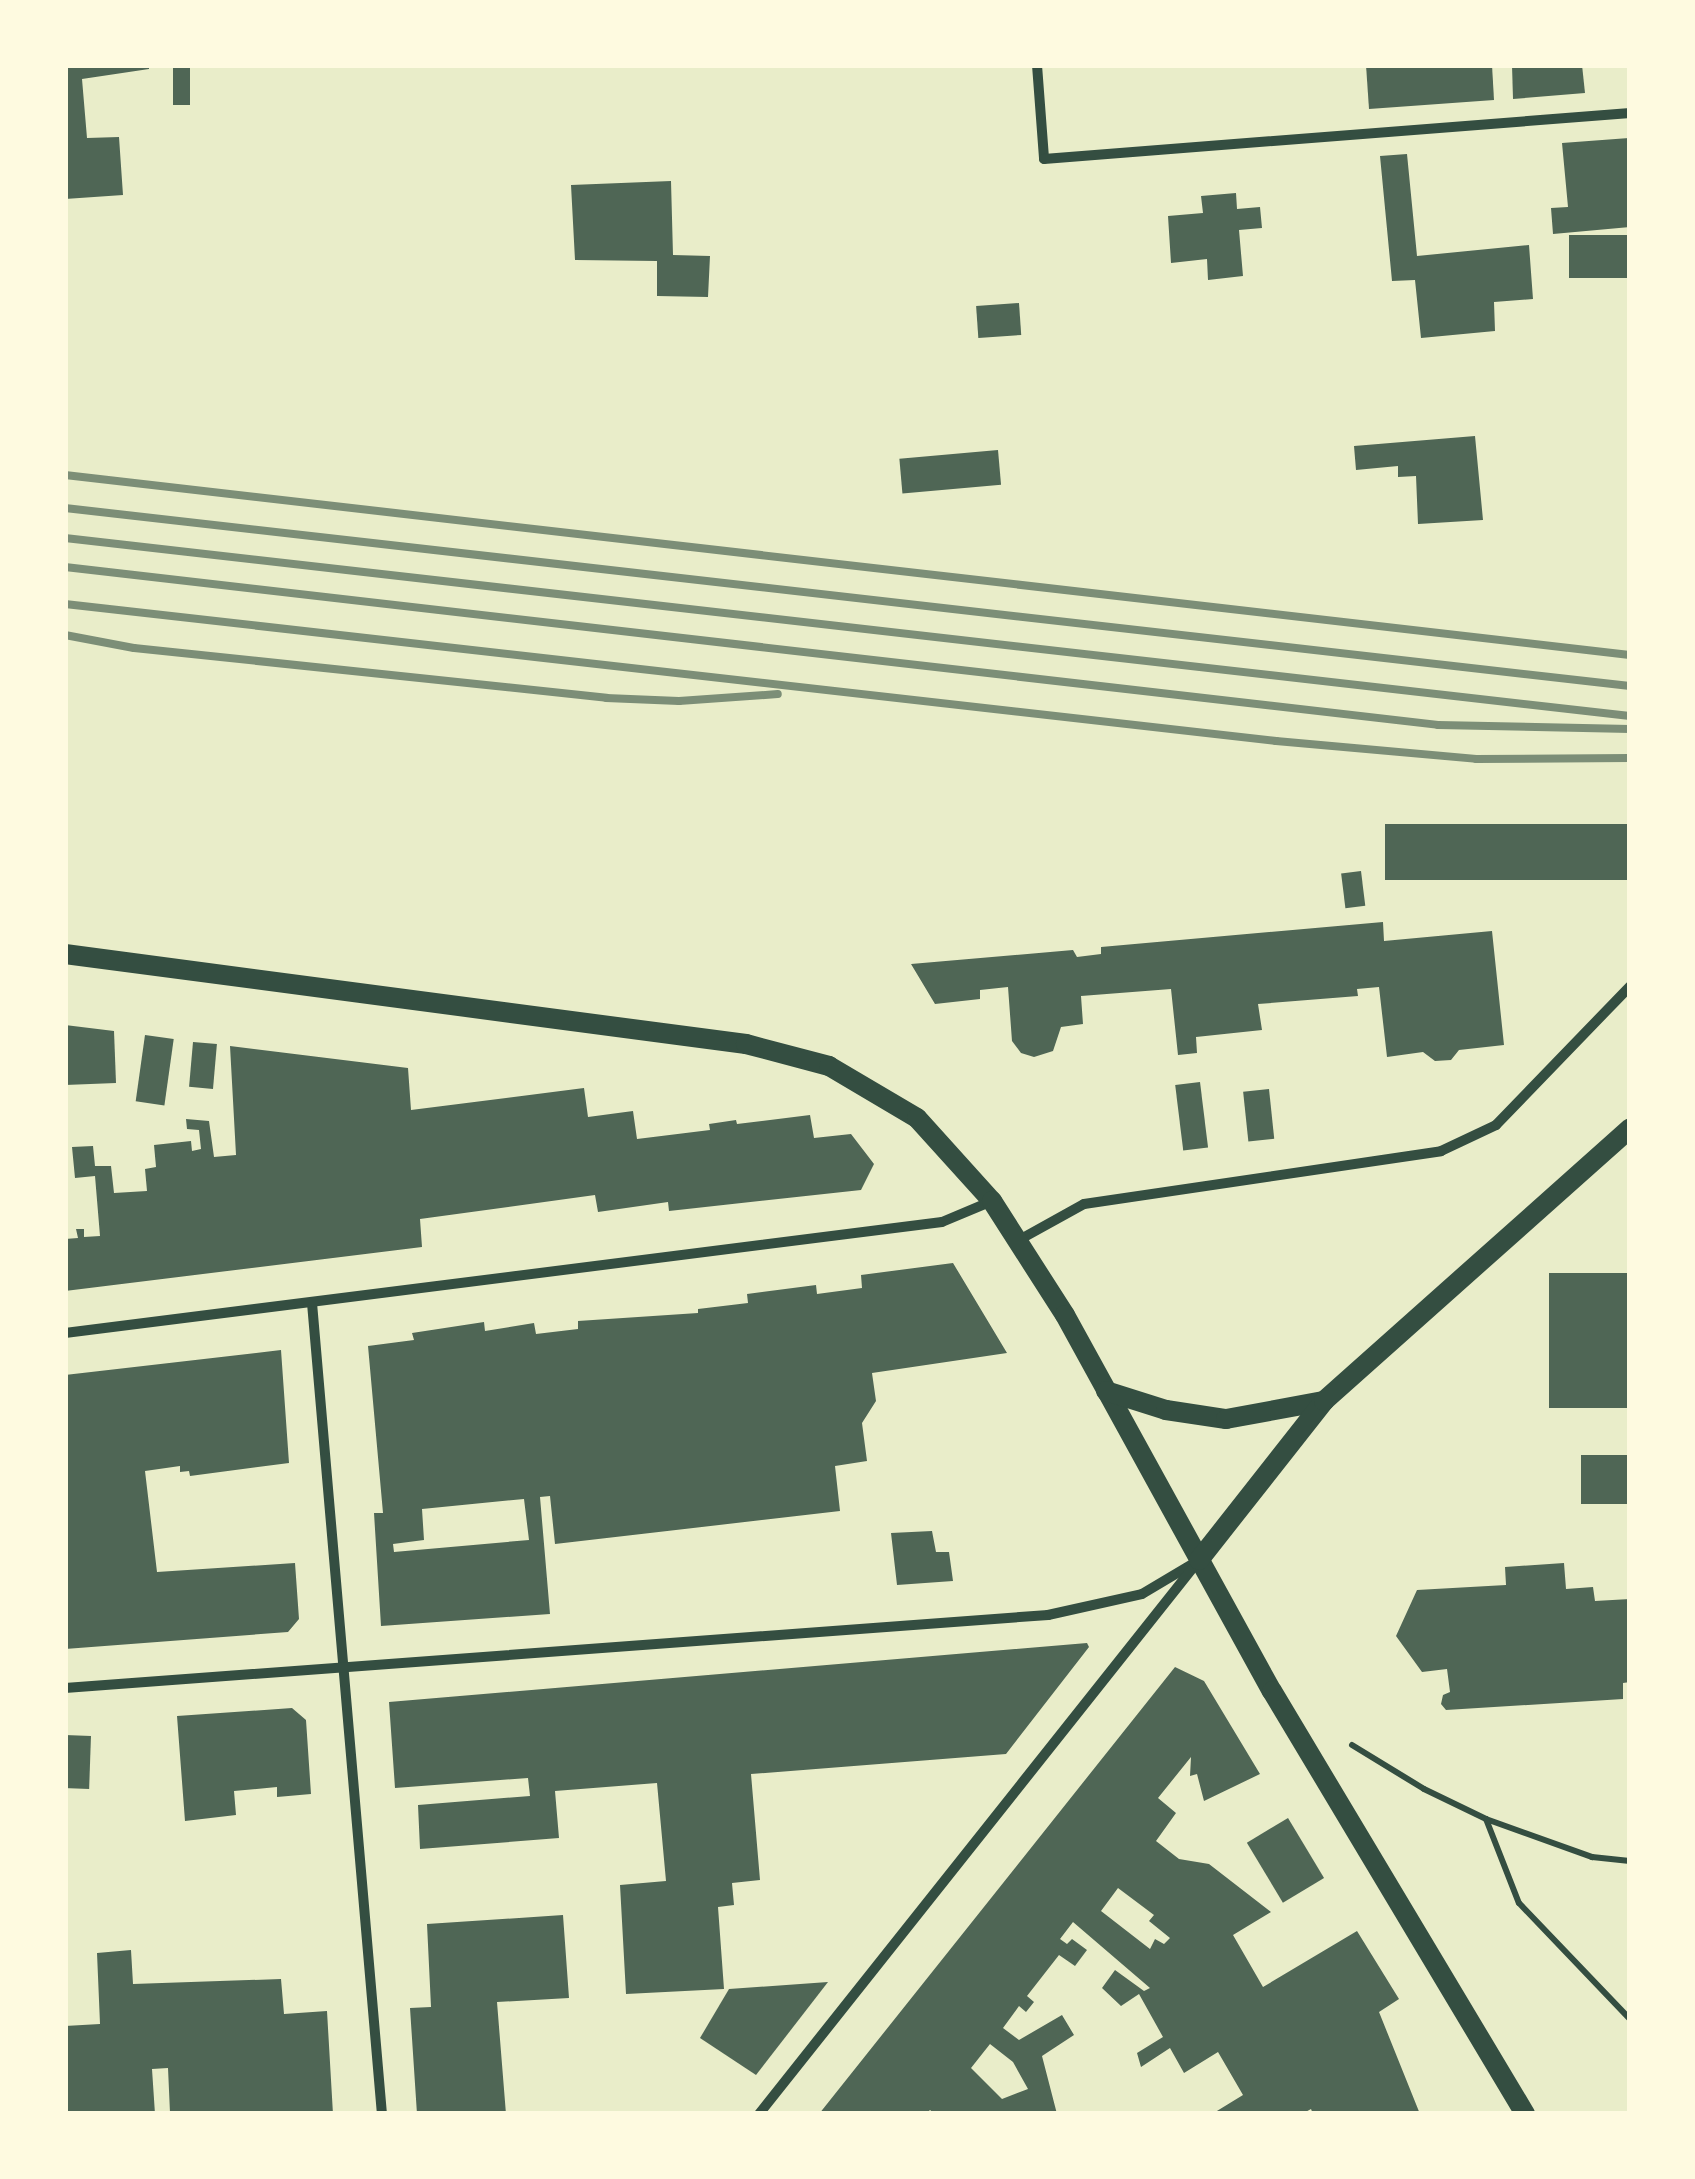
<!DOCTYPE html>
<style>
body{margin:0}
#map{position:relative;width:1695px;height:2179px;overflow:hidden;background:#e9edc9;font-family:"Noto Sans",sans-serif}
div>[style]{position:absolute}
.building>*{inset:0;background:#4f6655;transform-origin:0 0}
.path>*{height:6px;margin:-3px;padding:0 3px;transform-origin:3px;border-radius:3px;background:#344e41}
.minor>*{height:10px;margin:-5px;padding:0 5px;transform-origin:5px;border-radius:5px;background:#344e41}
.secondary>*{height:20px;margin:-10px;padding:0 10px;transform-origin:10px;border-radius:10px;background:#344e41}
.rail>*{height:8px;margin:-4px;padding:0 4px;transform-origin:4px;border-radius:4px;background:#7c8e77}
span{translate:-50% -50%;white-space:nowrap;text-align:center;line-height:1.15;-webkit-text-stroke:10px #fefae0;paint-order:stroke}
.frame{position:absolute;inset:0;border:68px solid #fefae0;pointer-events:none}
</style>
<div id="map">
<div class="building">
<i style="clip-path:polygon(65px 65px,149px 65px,149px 69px,82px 79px,87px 138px,119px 137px,123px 195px,65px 199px)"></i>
<i style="left:173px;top:65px;width:17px;height:40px"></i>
<i style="clip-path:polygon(1366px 65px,1492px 65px,1494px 100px,1369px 109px)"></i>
<i style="clip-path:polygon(1512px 65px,1582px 65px,1585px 93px,1513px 99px)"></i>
<i style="clip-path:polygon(1629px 138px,1630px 227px,1553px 234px,1551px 208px,1568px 207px,1562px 143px)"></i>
<i style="clip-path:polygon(1407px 154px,1417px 256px,1529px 245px,1533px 299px,1494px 302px,1495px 331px,1421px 338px,1415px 280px,1392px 281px,1380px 156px)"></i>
<i style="clip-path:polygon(671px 181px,673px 255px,710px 256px,708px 297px,657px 296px,657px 261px,575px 260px,571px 185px)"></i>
<i style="clip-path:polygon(1236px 193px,1237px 209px,1260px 207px,1262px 228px,1239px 230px,1243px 276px,1208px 280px,1207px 259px,1171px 263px,1168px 216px,1203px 213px,1201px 196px)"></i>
<i style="left:1630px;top:235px;width:43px;height:61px;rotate:90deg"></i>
<i style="left:1019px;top:303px;width:32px;height:43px;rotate:86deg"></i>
<i style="clip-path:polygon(1475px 436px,1483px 520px,1418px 524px,1416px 476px,1398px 477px,1398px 466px,1356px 470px,1354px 446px)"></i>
<i style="left:998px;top:450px;width:35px;height:99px;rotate:85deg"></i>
<i style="left:1630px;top:824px;width:56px;height:245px;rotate:90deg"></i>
<i style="left:1361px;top:871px;width:35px;height:20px;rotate:83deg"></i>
<i style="clip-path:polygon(1383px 922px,1384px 941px,1492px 931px,1504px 1045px,1459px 1050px,1451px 1060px,1435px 1061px,1423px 1052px,1387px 1057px,1379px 987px,1357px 989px,1358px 996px,1258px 1004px,1262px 1030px,1196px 1037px,1197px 1053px,1178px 1055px,1171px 989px,1081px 996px,1083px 1024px,1061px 1027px,1053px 1051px,1034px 1057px,1021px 1053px,1012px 1041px,1008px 987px,980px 990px,980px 999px,935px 1004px,911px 964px,1073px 950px,1077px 957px,1101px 954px,1101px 947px)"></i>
<i style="clip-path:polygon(65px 1025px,114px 1031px,116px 1083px,65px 1085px)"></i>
<i style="left:145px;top:1035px;width:29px;height:67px;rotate:8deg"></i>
<i style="left:193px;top:1042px;width:24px;height:45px;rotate:5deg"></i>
<i style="clip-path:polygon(230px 1046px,408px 1068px,411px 1110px,584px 1088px,588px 1117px,633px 1111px,637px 1139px,710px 1130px,709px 1124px,736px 1120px,737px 1124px,810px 1115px,814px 1138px,851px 1134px,874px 1164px,861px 1190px,669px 1211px,668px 1202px,598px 1212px,595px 1195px,420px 1219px,422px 1247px,65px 1291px,65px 1239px,78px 1238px,76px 1229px,84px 1229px,84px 1237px,100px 1236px,95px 1176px,75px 1178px,72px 1147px,93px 1146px,95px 1166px,111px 1166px,114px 1193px,147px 1191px,145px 1169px,156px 1167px,154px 1145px,191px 1141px,192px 1151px,201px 1149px,199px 1130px,187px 1129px,186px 1119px,209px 1121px,214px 1157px,236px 1155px)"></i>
<i style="left:1200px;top:1082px;width:66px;height:25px;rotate:83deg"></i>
<i style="left:1269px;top:1089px;width:50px;height:26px;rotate:84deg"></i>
<i style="clip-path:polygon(evenodd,953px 1263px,1007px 1353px,872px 1373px,876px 1401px,862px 1423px,867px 1461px,835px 1466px,840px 1511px,555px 1544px,550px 1496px,540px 1497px,550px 1614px,381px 1626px,374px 1513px,383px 1513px,368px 1346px,414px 1340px,412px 1333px,484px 1322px,485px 1331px,534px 1323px,536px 1334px,578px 1329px,578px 1321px,698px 1313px,698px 1309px,748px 1303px,747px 1294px,816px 1285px,817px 1294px,862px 1288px,861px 1275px,953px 1263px,524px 1499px,529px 1540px,394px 1552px,393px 1544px,424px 1540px,422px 1509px,524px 1499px)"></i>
<i style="left:1630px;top:1273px;width:135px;height:81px;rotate:90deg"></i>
<i style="clip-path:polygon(281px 1350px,289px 1463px,190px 1476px,189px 1471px,180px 1472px,180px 1466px,145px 1471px,157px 1572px,295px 1563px,299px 1619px,288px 1632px,65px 1649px,65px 1375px)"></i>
<i style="left:1630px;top:1455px;width:49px;height:49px;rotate:90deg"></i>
<i style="clip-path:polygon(932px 1531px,936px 1552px,949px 1552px,953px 1581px,897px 1585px,891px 1533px)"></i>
<i style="clip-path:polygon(1564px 1563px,1566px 1589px,1593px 1587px,1595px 1601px,1630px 1599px,1630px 1682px,1623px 1683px,1623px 1699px,1446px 1710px,1441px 1704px,1443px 1695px,1450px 1692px,1447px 1669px,1422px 1672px,1396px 1636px,1417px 1590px,1506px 1585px,1505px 1567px)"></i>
<i style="clip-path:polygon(1087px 1643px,1089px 1647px,1006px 1754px,751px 1774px,760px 1880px,732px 1883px,734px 1905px,718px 1907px,724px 1989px,626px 1994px,620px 1885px,666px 1881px,657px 1783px,555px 1791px,559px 1838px,420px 1849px,418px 1805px,530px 1796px,528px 1778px,395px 1788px,389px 1702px)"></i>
<i style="clip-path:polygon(evenodd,1175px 1667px,1204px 1681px,1260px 1774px,1204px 1801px,1197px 1774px,1190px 1776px,1191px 1757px,1158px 1798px,1176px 1813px,1156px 1841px,1179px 1859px,1209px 1864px,1271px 1912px,1233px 1935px,1263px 1987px,1357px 1931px,1399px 1999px,1379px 2012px,1420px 2114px,1313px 2114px,1311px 2109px,1302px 2114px,1212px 2114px,1243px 2095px,1218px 2052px,1184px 2073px,1170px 2048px,1141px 2067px,1137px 2053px,1163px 2037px,1139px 1994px,1121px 2006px,1102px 1988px,1115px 1970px,1144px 1991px,1150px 1988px,1073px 1922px,1060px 1939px,1067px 1944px,1072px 1939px,1087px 1950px,1075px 1966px,1059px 1955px,1027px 1996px,1034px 2002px,1026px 2012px,1019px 2006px,1003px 2028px,1019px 2040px,1062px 2015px,1074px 2035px,1042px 2056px,1057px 2114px,935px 2114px,930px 2110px,926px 2114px,819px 2114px,1175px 1667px,1118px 1888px,1154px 1915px,1149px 1921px,1170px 1938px,1164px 1944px,1155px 1939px,1150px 1949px,1101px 1911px,1118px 1888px,1175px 1667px,990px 2044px,1013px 2062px,1028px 2089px,1002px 2099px,971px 2068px,990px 2044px)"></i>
<i style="clip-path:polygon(292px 1708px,306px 1720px,311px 1794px,277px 1797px,277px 1787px,234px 1791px,236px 1815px,185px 1821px,177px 1716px)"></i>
<i style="left:65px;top:1735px;width:26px;height:53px;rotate:2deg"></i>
<i style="left:1288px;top:1818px;width:70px;height:48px;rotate:59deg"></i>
<i style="clip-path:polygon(563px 1915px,569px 1998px,497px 2002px,506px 2114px,417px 2114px,410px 2008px,431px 2007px,427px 1924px)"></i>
<i style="clip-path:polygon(131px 1950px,133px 1984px,281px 1979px,284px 2014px,327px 2011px,333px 2114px,170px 2113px,168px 2068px,152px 2069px,155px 2114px,65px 2114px,65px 2026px,100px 2024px,97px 1953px)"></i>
<i style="clip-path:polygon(828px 1982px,756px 2075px,700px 2038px,729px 1989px)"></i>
</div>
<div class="path">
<i style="left:1352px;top:1745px;width:84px;rotate:31.4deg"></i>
<i style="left:1424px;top:1789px;width:69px;rotate:25.8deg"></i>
<i style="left:1486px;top:1819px;width:113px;rotate:19.7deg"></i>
<i style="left:1592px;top:1857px;width:38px;rotate:6deg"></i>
<i style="left:1486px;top:1819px;width:90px;rotate:68.6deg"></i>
<i style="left:1519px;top:1903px;width:161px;rotate:46.3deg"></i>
</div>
<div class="minor">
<i style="left:1037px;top:65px;width:94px;rotate:85.7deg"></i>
<i style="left:1044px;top:159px;width:588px;rotate:-4.49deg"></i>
<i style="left:1019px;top:1240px;width:74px;rotate:-29deg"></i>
<i style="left:1084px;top:1204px;width:361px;rotate:-8.4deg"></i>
<i style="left:1441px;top:1151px;width:61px;rotate:-25.3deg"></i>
<i style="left:1496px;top:1125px;width:193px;rotate:-46deg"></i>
<i style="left:312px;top:1303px;width:814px;rotate:85.07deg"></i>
<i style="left:65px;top:1333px;width:884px;rotate:-7.21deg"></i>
<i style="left:942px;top:1222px;width:54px;rotate:-22.8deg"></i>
<i style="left:65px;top:1688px;width:986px;rotate:-4.25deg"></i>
<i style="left:1048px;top:1615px;width:96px;rotate:-12.6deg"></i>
<i style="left:1142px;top:1594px;width:66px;rotate:-30.8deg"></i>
<i style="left:759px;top:2114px;width:701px;rotate:-51.54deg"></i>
</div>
<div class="secondary">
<i style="left:65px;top:954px;width:687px;rotate:7.53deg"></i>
<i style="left:746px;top:1044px;width:86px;rotate:14.8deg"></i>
<i style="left:829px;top:1066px;width:102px;rotate:30.6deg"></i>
<i style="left:917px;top:1118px;width:112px;rotate:47.9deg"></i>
<i style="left:992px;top:1201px;width:135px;rotate:57.4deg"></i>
<i style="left:1065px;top:1315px;width:429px;rotate:61.2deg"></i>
<i style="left:1272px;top:1691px;width:493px;rotate:59.1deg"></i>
<i style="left:1106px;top:1391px;width:63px;rotate:17.6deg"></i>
<i style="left:1166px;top:1410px;width:61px;rotate:8.5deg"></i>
<i style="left:1226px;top:1419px;width:100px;rotate:-10.4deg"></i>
<i style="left:1199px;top:1560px;width:202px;rotate:-51.8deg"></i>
<i style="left:1324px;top:1401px;width:410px;rotate:-41.7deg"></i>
</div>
<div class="rail">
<i style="left:65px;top:475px;width:1575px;rotate:6.56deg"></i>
<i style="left:65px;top:508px;width:1575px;rotate:6.49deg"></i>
<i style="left:65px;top:538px;width:1575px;rotate:6.49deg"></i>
<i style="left:65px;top:567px;width:1382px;rotate:6.56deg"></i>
<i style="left:1438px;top:725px;width:192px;rotate:1.2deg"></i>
<i style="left:65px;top:604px;width:1219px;rotate:6.45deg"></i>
<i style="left:1276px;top:741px;width:201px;rotate:5.1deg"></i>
<i style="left:1476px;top:759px;width:154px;rotate:-0.4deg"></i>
<i style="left:65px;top:635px;width:70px;rotate:10.7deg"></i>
<i style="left:134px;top:648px;width:475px;rotate:6deg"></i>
<i style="left:606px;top:698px;width:73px;rotate:2.4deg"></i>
<i style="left:679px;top:701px;width:99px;rotate:-4deg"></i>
</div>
<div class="frame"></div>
</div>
